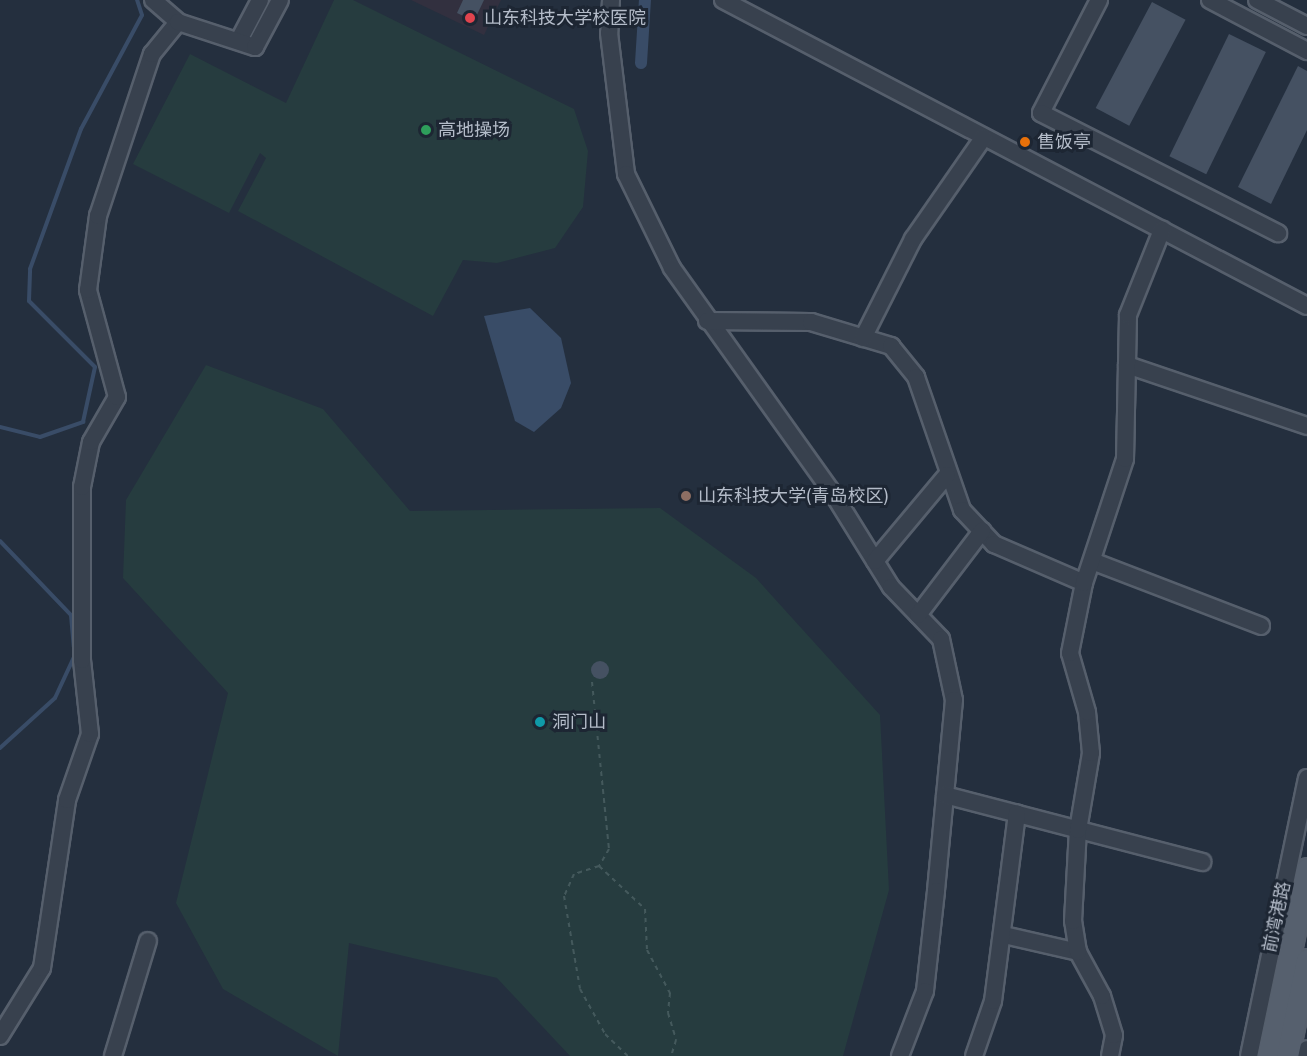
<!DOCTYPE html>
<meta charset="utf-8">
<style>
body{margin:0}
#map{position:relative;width:1307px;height:1056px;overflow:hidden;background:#242f3e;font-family:"Public Sans","Noto Sans SC",sans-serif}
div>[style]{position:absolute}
.medical>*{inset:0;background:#32303f}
.green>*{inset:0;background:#263c3f}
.water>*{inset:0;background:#394c67}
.stream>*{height:4px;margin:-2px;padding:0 2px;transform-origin:2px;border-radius:2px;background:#394c67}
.canal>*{height:12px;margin:-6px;padding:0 6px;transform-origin:6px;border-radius:6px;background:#394c67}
.building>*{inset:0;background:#455162;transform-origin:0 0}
.round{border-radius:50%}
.path>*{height:2px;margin-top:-1px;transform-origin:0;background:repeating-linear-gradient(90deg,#44595c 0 4.5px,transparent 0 9px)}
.roads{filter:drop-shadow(2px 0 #565f6c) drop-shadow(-2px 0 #565f6c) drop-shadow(0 2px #565f6c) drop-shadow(0 -2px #565f6c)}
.minor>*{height:16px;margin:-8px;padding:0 8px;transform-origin:8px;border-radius:8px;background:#38414e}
.major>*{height:21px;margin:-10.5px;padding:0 10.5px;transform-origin:10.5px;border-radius:10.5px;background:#56606e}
.dots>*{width:16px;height:16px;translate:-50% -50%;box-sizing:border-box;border:3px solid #1d2633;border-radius:50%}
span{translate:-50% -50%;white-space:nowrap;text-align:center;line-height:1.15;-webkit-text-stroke:6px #1d2633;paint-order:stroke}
.poi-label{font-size:18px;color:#b4bcc9}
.left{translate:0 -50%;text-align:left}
.street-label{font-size:18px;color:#b4bcc9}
</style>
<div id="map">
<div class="medical">
<i style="clip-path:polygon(411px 0,501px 0,484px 35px)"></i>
</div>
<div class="green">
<i style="clip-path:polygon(334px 0,353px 0,574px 109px,588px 151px,583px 207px,555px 248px,497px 263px,463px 260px,433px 316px,238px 211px,266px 158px,260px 153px,229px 213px,133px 164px,190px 54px,286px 103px)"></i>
<i style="clip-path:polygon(206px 365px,323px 409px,410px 511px,660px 508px,756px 578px,880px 715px,889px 890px,843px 1056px,570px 1056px,497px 978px,349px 943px,338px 1056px,223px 989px,176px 903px,228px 693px,123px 578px,126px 500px)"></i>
</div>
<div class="water">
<i style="clip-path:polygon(530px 308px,561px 338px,571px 383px,561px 408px,534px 432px,515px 421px,484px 316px)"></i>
</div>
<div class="stream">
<i style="left:0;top:427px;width:41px;rotate:14deg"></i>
<i style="left:40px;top:437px;width:46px;rotate:-19.2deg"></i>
<i style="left:83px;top:422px;width:56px;rotate:-77.7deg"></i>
<i style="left:95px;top:367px;width:93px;rotate:-135deg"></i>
<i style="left:29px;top:301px;width:32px;rotate:-88deg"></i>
<i style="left:30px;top:269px;width:149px;rotate:-70deg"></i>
<i style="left:81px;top:129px;width:129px;rotate:-61.8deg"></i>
<i style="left:142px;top:15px;width:16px;rotate:-108deg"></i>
<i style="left:0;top:541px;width:103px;rotate:46.2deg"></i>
<i style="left:71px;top:615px;width:32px;rotate:85deg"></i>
<i style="left:0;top:748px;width:74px;rotate:-42.3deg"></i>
<i style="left:55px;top:698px;width:47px;rotate:-65.1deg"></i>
</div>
<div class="canal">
<i style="left:641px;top:63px;width:63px;rotate:-86.4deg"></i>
</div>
<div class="building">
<i style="clip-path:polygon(463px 0,484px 0,474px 21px,457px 13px)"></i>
<i style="left:1152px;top:2px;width:38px;height:120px;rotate:28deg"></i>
<i style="left:1229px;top:34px;width:41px;height:136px;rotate:26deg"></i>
<i style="clip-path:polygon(1298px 66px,1307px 71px,1307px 130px,1271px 204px,1238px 187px)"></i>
<i class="round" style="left:591px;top:661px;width:18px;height:18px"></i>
</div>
<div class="path">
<i style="left:592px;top:682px;width:168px;rotate:84.2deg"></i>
<i style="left:609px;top:849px;width:20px;rotate:120deg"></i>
<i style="left:599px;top:866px;width:26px;rotate:162deg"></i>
<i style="left:574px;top:874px;width:24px;rotate:114deg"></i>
<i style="left:564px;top:896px;width:94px;rotate:80.2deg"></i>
<i style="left:580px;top:989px;width:51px;rotate:60.9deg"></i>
<i style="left:605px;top:1034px;width:32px;rotate:44deg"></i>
<i style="left:599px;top:866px;width:63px;rotate:43.1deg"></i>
<i style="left:645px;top:909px;width:41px;rotate:87.2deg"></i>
<i style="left:647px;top:950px;width:49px;rotate:61.9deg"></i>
<i style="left:670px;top:993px;width:20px;rotate:96deg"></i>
<i style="left:668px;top:1013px;width:28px;rotate:73deg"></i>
<i style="left:676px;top:1040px;width:17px;rotate:107deg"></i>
</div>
<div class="roads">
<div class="minor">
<i style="left:153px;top:0;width:33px;rotate:41deg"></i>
<i style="left:611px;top:0;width:33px;rotate:93deg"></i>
<i style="left:609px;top:33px;width:142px;rotate:83.1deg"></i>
<i style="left:626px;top:174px;width:105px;rotate:63.9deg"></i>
<i style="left:672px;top:268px;width:279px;rotate:54.5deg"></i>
<i style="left:834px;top:495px;width:108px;rotate:58.2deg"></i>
<i style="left:891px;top:587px;width:72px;rotate:46.1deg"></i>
<i style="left:941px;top:639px;width:62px;rotate:78deg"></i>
<i style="left:954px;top:700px;width:192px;rotate:95.4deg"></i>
<i style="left:936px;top:891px;width:101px;rotate:96.3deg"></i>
<i style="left:925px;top:991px;width:70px;rotate:111deg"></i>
<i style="left:723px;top:0;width:659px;rotate:27.65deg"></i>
<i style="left:1099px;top:0;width:127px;rotate:117.2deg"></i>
<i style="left:1041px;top:113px;width:266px;rotate:26.9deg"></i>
<i style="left:1210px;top:0;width:110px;rotate:27.7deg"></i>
<i style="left:1257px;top:0;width:56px;rotate:27.5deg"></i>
<i style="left:239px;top:40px;width:45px;rotate:-62.3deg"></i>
<i style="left:707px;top:321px;width:104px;rotate:0.6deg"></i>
<i style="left:811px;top:322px;width:84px;rotate:16.7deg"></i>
<i style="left:891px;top:346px;width:40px;rotate:51deg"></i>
<i style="left:916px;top:377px;width:141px;rotate:70.9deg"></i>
<i style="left:962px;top:510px;width:47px;rotate:46.7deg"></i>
<i style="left:994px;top:544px;width:98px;rotate:23.4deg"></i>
<i style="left:863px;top:338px;width:111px;rotate:-63.2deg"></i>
<i style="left:913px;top:239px;width:124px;rotate:-55.2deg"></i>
<i style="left:1127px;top:365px;width:190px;rotate:18.7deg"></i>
<i style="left:875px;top:561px;width:112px;rotate:-50.1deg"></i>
<i style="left:1092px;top:561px;width:181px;rotate:21deg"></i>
<i style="left:918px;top:615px;width:106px;rotate:-52.7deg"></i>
<i style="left:945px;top:795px;width:266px;rotate:14.6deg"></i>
<i style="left:1004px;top:935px;width:76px;rotate:12.9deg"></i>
<i style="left:0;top:1036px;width:80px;rotate:-58.3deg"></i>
<i style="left:42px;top:968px;width:170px;rotate:-81.5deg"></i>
<i style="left:67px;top:800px;width:70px;rotate:-70.8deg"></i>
<i style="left:90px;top:734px;width:74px;rotate:-96.2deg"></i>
<i style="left:82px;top:660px;width:173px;rotate:-90deg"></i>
<i style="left:82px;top:487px;width:46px;rotate:-78.7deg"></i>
<i style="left:91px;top:442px;width:52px;rotate:-60deg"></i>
<i style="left:117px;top:397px;width:111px;rotate:-105.2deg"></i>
<i style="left:88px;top:290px;width:75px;rotate:-82.3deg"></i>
<i style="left:98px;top:216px;width:171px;rotate:-71.6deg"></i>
<i style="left:152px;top:54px;width:41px;rotate:-50.9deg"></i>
<i style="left:178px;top:22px;width:81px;rotate:18deg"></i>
<i style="left:255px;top:47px;width:53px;rotate:-62deg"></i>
<i style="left:113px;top:1056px;width:120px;rotate:-73.1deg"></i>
<i style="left:974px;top:1056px;width:58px;rotate:-70.9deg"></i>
<i style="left:993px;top:1001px;width:189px;rotate:-82.7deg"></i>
<i style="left:1110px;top:1056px;width:21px;rotate:-79deg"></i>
<i style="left:1114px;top:1035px;width:41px;rotate:-107.1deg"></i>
<i style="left:1102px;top:996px;width:50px;rotate:-118.6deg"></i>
<i style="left:1078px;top:952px;width:31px;rotate:-99deg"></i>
<i style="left:1073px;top:921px;width:91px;rotate:-86.9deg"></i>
<i style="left:1078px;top:830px;width:78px;rotate:-80.4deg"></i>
<i style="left:1091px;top:753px;width:41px;rotate:-95.6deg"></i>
<i style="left:1087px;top:712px;width:61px;rotate:-106.1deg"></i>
<i style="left:1070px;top:653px;width:71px;rotate:-78.7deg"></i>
<i style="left:1084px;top:583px;width:131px;rotate:-71.7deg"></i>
<i style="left:1125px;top:459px;width:144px;rotate:-88.8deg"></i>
<i style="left:1128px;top:315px;width:92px;rotate:-68.2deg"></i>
<i style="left:1249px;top:1056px;width:284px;rotate:-78.2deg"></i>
<i style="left:1305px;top:1056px;width:7px;rotate:-74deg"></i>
</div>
<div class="major">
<i style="left:1268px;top:1056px;width:191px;rotate:-78.2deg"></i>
<i style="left:1287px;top:1056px;width:98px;rotate:-78.2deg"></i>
</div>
</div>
<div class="dots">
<i style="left:470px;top:18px;background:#e0444e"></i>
<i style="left:426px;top:130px;background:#2e9e5b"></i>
<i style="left:1025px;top:142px;background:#e8710a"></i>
<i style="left:686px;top:496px;background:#8d6e63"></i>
<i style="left:540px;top:722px;background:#0f9aa8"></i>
</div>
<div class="poi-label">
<span class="left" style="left:484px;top:18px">山东科技大学校医院</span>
<span class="left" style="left:438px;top:130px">高地操场</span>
<span class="left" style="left:1037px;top:142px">售饭亭</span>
<span class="left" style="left:698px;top:496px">山东科技大学(青岛校区)</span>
<span class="left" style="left:552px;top:722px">洞门山</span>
</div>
<div class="street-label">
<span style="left:1277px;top:917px;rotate:-78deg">前湾港路</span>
</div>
</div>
